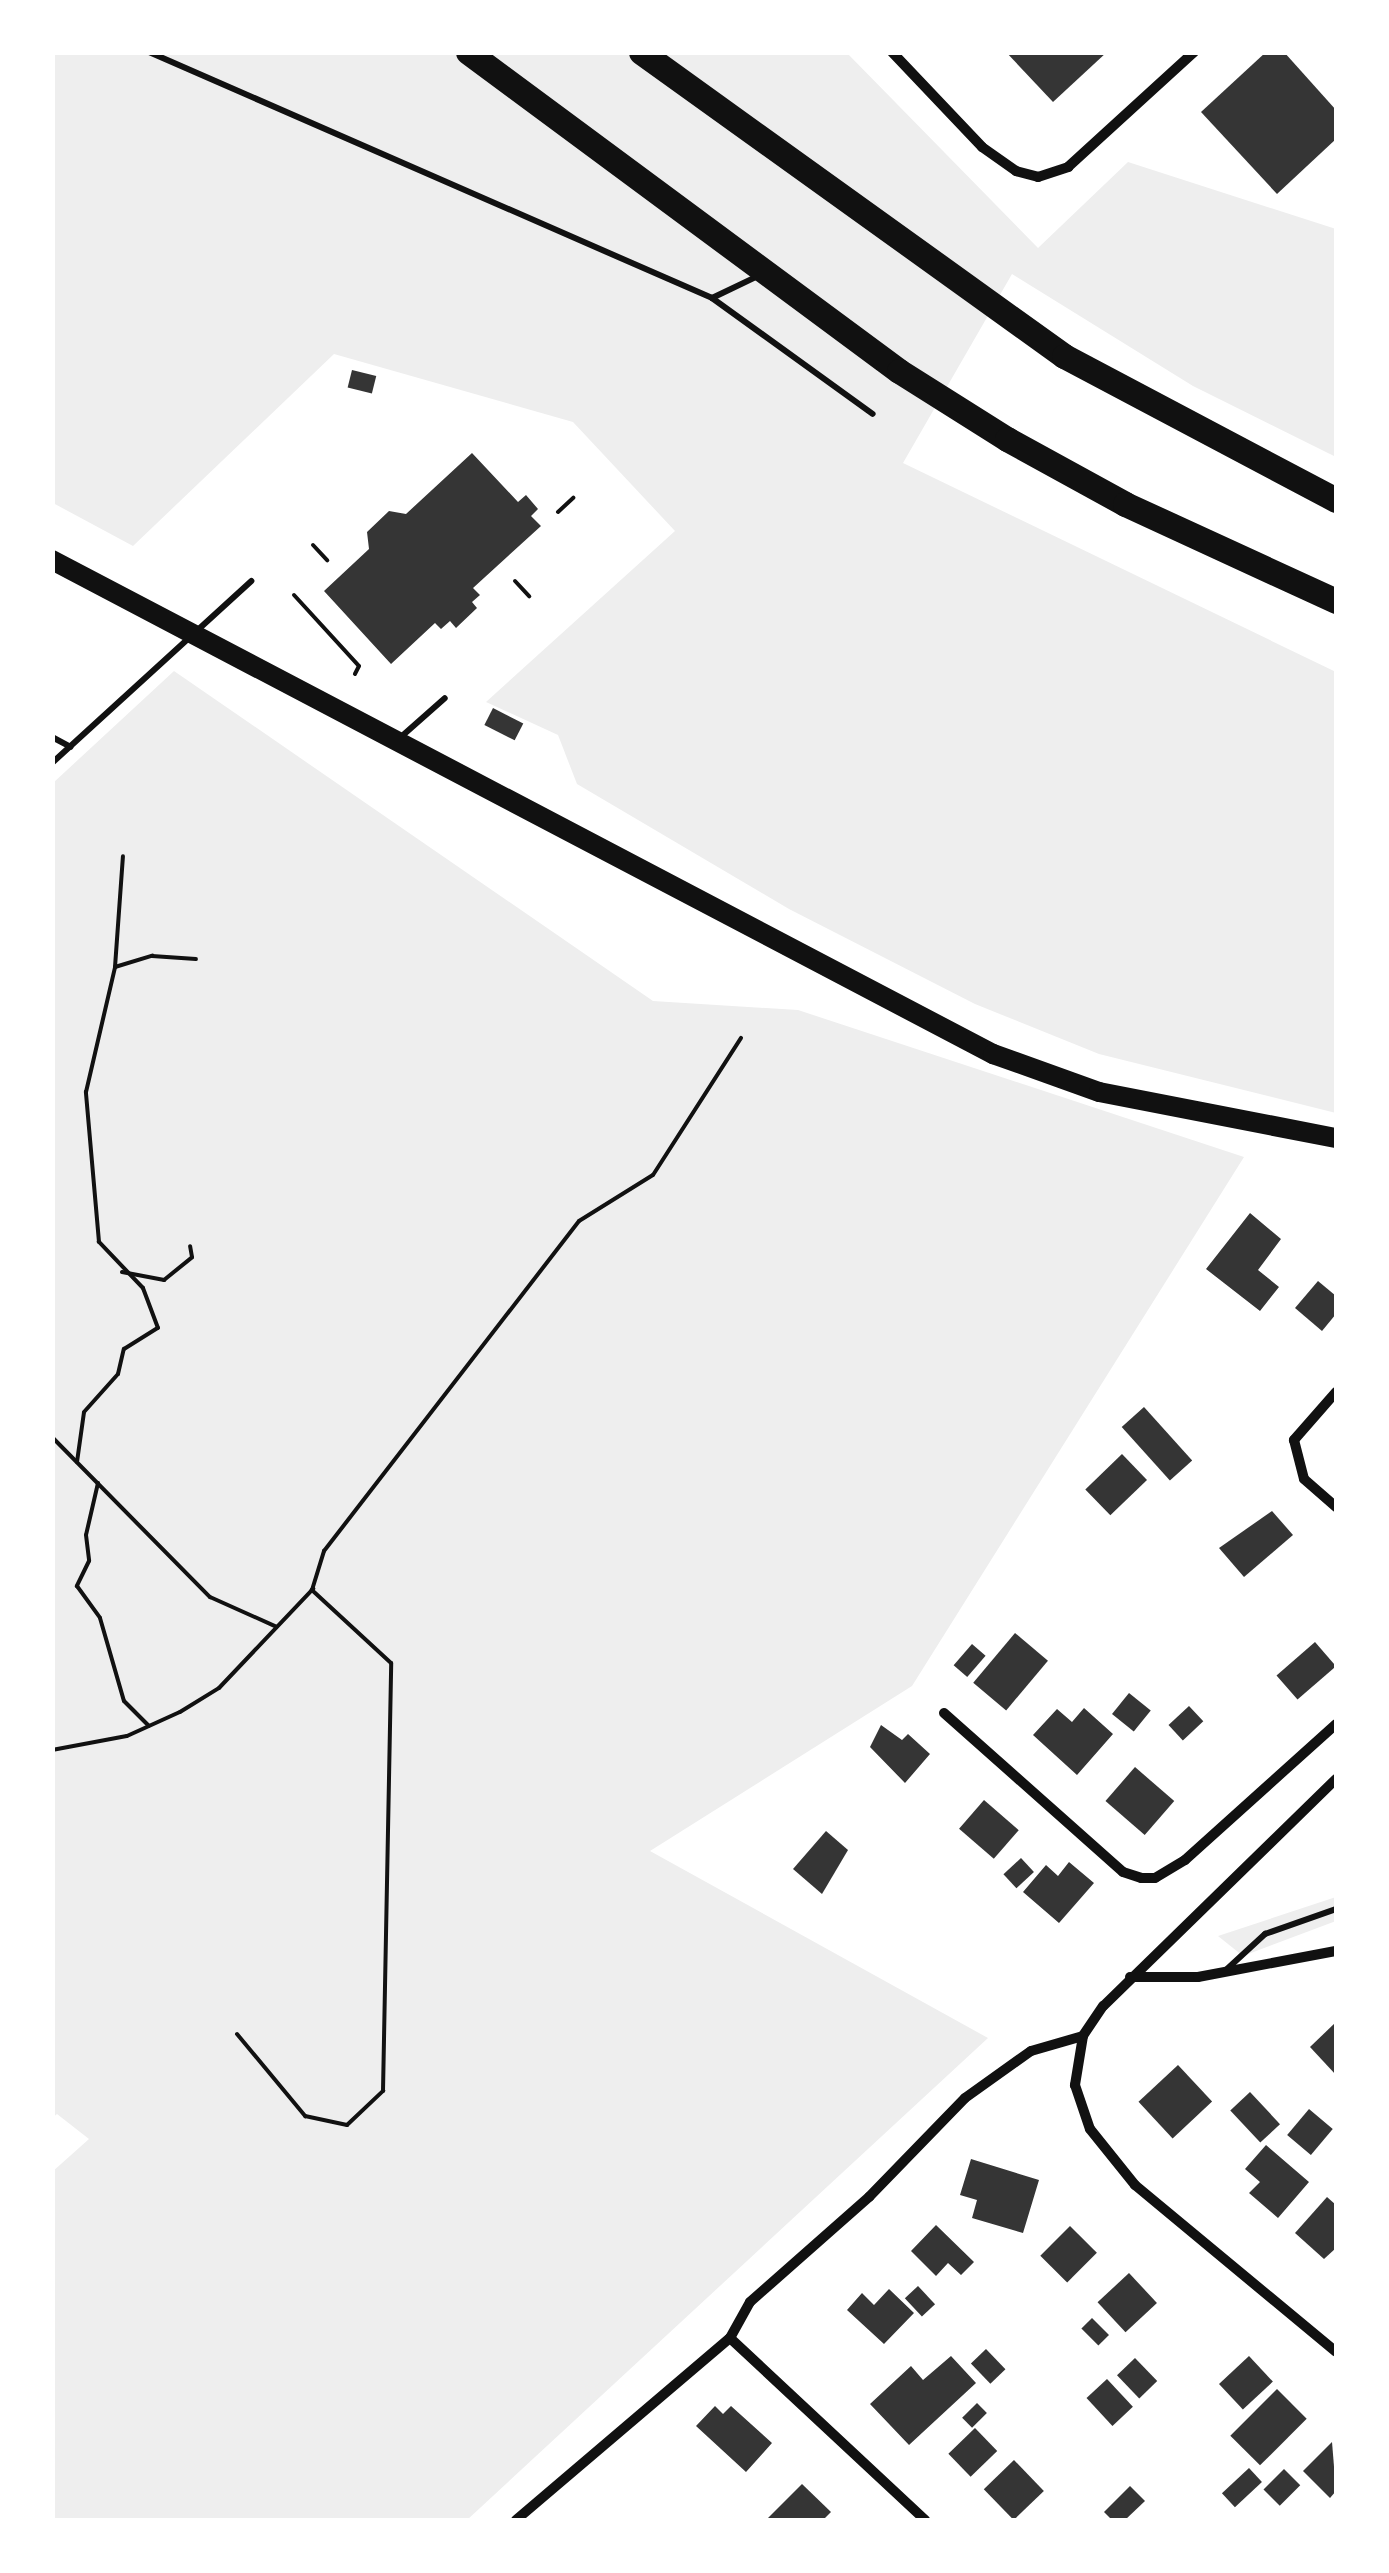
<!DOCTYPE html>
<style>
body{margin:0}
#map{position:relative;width:1389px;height:2573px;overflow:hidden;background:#fff;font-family:Figtree,sans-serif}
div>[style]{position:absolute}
.green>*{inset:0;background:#eee}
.building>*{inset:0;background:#353535;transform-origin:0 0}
.path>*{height:4px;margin:-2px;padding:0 2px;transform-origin:2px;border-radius:2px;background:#111}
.service>*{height:6px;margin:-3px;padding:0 3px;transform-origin:3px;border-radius:3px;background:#111}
.minor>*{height:10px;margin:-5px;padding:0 5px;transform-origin:5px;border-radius:5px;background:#111}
.secondary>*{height:20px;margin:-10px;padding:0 10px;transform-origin:10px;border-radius:10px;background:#111}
.motorway>*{height:25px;margin:-12.5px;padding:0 12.5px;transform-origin:12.5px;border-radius:12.5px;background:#111}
span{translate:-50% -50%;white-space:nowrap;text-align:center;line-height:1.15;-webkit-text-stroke:10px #fff;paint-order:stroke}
.frame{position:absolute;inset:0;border:55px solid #fff;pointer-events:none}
</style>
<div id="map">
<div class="green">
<i style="clip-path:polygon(52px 53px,847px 53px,1038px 248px,1128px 162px,1336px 229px,1336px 457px,1193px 386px,1012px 274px,903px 463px,1336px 672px,1336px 1113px,1099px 1054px,975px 1004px,789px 909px,577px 784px,558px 735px,486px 702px,675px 531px,573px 422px,334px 354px,133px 546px,53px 503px)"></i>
<i style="clip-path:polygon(174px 671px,653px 1001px,798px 1010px,1244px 1157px,912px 1686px,650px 1851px,988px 2038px,467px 2520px,53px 2520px,52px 2172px,89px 2139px,57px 2114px,52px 2118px,53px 783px)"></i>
<i style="clip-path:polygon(1336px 1897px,1336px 1921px,1243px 1956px,1218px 1936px)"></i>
</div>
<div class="building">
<i style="clip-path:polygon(1006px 52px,1107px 52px,1053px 102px)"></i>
<i style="clip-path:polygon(1266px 52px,1284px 52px,1336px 110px,1336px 139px,1277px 194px,1201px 112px)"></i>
<i style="left:352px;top:370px;width:25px;height:18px;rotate:14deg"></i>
<i style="clip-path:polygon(472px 453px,518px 502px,526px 495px,538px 509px,531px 516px,541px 526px,473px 588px,480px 595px,472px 602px,477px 608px,456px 628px,450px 621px,441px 629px,435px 623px,391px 664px,324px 591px,369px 549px,367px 532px,389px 511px,406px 514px)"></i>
<i style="left:493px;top:708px;width:34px;height:19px;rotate:27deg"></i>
<i style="clip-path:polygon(1250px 1213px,1281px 1239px,1258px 1270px,1279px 1287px,1260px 1311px,1206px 1269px)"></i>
<i style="clip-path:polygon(1318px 1281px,1336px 1296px,1336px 1314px,1322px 1331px,1295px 1308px)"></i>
<i style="left:1144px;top:1407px;width:72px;height:30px;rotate:48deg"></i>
<i style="left:1122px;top:1454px;width:36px;height:51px;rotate:46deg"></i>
<i style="clip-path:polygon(1272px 1511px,1293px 1535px,1244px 1577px,1219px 1548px)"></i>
<i style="left:1015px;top:1633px;width:43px;height:65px;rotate:40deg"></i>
<i style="left:1315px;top:1642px;width:32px;height:51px;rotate:49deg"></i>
<i style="left:972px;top:1644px;width:18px;height:28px;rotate:41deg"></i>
<i style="left:1129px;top:1693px;width:28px;height:27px;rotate:39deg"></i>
<i style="left:1189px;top:1706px;width:21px;height:28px;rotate:47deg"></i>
<i style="clip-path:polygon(1084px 1708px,1113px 1734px,1077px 1775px,1033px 1735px,1057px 1709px,1072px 1722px)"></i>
<i style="clip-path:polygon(881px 1725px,902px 1740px,908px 1734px,930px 1754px,905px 1783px,870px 1747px)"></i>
<i style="left:1135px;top:1767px;width:52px;height:45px;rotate:41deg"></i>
<i style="left:984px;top:1800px;width:46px;height:38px;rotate:41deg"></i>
<i style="clip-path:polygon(826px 1831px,848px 1850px,822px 1894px,793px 1869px)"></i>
<i style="left:1021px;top:1858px;width:19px;height:24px;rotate:47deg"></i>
<i style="clip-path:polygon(1069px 1862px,1094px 1883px,1059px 1923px,1023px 1892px,1046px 1865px,1058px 1876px)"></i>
<i style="clip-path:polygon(1336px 2022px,1336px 2075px,1310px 2047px)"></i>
<i style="left:1178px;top:2065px;width:50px;height:54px;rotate:47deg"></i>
<i style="left:1250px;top:2092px;width:44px;height:27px;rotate:47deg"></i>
<i style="left:1309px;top:2109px;width:31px;height:34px;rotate:40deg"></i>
<i style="clip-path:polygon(1266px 2145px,1309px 2182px,1278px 2218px,1249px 2193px,1260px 2182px,1245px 2169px)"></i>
<i style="clip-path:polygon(971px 2159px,1039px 2180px,1023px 2233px,972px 2218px,977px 2200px,960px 2195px)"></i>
<i style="clip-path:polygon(1327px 2197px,1336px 2205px,1336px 2248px,1324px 2259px,1295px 2233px)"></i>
<i style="clip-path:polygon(936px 2225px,974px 2262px,961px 2275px,948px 2263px,936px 2276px,911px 2251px)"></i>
<i style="left:1070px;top:2226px;width:38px;height:42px;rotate:45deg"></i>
<i style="left:1129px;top:2273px;width:41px;height:43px;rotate:47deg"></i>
<i style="left:918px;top:2286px;width:25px;height:18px;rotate:47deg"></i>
<i style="clip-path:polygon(889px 2289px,914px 2313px,884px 2344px,847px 2310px,862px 2293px,874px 2305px)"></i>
<i style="left:1092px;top:2318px;width:24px;height:15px;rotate:45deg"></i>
<i style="left:986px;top:2349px;width:28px;height:21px;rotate:46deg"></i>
<i style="clip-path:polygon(951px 2356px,976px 2383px,909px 2445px,870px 2404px,911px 2366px,923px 2380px)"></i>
<i style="left:1249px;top:2356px;width:35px;height:41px;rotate:47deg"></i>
<i style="left:1135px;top:2358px;width:32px;height:25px;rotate:46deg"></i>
<i style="left:1107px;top:2379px;width:38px;height:28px;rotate:47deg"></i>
<i style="left:1277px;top:2389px;width:42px;height:66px;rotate:45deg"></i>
<i style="left:977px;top:2403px;width:14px;height:21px;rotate:45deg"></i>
<i style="clip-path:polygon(715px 2406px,723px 2414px,731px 2406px,772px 2443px,746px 2472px,696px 2426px)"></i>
<i style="left:975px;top:2428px;width:32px;height:37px;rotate:46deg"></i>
<i style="clip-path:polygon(1332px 2442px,1336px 2491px,1330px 2498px,1303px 2471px)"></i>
<i style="left:1014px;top:2460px;width:43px;height:42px;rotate:46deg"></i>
<i style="left:1249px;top:2468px;width:19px;height:37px;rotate:47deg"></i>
<i style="left:1284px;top:2469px;width:23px;height:29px;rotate:45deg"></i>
<i style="clip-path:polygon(802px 2484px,831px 2512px,823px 2520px,766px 2520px)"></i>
<i style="clip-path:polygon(1130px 2486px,1145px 2501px,1125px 2520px,1112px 2520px,1104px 2512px)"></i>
</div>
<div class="path">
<i style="left:558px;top:512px;width:21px;rotate:-43deg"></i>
<i style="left:313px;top:545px;width:21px;rotate:47deg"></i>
<i style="left:515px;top:581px;width:21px;rotate:47deg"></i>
<i style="left:294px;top:595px;width:96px;rotate:47.5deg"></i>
<i style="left:359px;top:666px;width:9px;rotate:117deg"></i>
<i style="left:115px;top:967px;width:39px;rotate:-17deg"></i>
<i style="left:152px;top:956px;width:44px;rotate:3.9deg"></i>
<i style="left:122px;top:1272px;width:43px;rotate:10.8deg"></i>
<i style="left:164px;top:1280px;width:36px;rotate:-39deg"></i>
<i style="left:192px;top:1257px;width:11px;rotate:-100deg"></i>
<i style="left:52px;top:1437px;width:225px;rotate:45.4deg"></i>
<i style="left:210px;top:1597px;width:73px;rotate:24.1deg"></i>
<i style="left:77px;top:1462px;width:50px;rotate:-82deg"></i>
<i style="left:84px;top:1412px;width:51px;rotate:-48.2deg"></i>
<i style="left:118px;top:1374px;width:26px;rotate:-77deg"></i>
<i style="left:124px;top:1349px;width:40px;rotate:-32deg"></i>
<i style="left:158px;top:1328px;width:43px;rotate:-110.6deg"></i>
<i style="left:143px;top:1288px;width:64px;rotate:-133.7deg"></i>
<i style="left:99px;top:1242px;width:151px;rotate:-95deg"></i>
<i style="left:86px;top:1092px;width:128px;rotate:-76.9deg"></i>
<i style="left:115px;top:967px;width:111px;rotate:-85.9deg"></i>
<i style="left:98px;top:1483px;width:53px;rotate:103deg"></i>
<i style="left:86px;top:1535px;width:26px;rotate:83deg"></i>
<i style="left:89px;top:1561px;width:28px;rotate:116deg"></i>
<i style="left:77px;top:1586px;width:39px;rotate:54deg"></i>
<i style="left:100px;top:1618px;width:86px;rotate:73.9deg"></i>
<i style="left:124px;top:1701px;width:35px;rotate:45deg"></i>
<i style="left:52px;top:1750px;width:76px;rotate:-10.6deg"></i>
<i style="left:127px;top:1736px;width:58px;rotate:-24.4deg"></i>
<i style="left:180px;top:1712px;width:46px;rotate:-31.6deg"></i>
<i style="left:219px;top:1688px;width:137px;rotate:-46.5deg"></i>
<i style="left:237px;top:2034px;width:107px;rotate:50.3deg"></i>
<i style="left:305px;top:2116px;width:43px;rotate:12.1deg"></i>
<i style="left:347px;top:2125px;width:50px;rotate:-43.4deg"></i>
<i style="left:383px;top:2091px;width:428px;rotate:-88.9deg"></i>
<i style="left:391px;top:1663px;width:108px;rotate:-137.3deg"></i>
<i style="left:312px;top:1590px;width:41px;rotate:-72.9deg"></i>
<i style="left:324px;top:1551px;width:417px;rotate:-52.3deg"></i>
<i style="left:579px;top:1221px;width:87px;rotate:-31.9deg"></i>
<i style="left:653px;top:1175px;width:163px;rotate:-57.3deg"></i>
</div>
<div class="service">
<i style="left:149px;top:52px;width:614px;rotate:23.6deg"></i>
<i style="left:712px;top:298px;width:53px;rotate:-25.6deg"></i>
<i style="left:712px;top:298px;width:198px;rotate:35.8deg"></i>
<i style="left:402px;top:736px;width:57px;rotate:-41.5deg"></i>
<i style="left:52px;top:737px;width:21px;rotate:28deg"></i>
<i style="left:52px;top:763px;width:270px;rotate:-42.4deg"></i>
<i style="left:1227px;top:1969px;width:52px;rotate:-42.6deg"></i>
<i style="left:1265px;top:1934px;width:75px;rotate:-19.4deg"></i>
</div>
<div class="minor">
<i style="left:892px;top:52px;width:131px;rotate:46.5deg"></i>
<i style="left:982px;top:147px;width:42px;rotate:35.2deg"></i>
<i style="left:1016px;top:171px;width:23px;rotate:15deg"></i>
<i style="left:1038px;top:177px;width:32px;rotate:-18deg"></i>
<i style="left:1068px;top:167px;width:171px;rotate:-42.4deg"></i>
<i style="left:1336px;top:1392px;width:64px;rotate:131.2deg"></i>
<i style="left:1294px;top:1440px;width:40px;rotate:75.6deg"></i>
<i style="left:1304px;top:1479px;width:43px;rotate:41.2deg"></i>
<i style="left:944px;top:1713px;width:239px;rotate:41.6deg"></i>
<i style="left:1123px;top:1872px;width:19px;rotate:18deg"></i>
<i style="left:1141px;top:1878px;width:14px"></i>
<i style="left:1155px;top:1878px;width:35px;rotate:-31deg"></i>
<i style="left:1185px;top:1860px;width:203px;rotate:-42deg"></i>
<i style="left:1336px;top:1779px;width:325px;rotate:135.7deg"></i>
<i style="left:1103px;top:2006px;width:36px;rotate:124deg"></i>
<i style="left:1083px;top:2036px;width:50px;rotate:99.3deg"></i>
<i style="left:1075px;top:2085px;width:46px;rotate:71.2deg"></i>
<i style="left:1090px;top:2129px;width:72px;rotate:51.2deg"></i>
<i style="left:1135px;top:2185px;width:261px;rotate:39.7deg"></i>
<i style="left:1130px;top:1977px;width:68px"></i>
<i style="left:1198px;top:1977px;width:140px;rotate:-10.7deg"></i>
<i style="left:730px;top:2338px;width:267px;rotate:43deg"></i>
<i style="left:516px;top:2520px;width:281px;rotate:-40.4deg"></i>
<i style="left:730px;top:2338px;width:41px;rotate:-60.9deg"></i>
<i style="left:750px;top:2302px;width:159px;rotate:-41.4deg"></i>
<i style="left:869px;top:2197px;width:138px;rotate:-45.9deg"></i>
<i style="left:965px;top:2098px;width:81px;rotate:-35.5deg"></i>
<i style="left:1031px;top:2051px;width:54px;rotate:-16.1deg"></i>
</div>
<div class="secondary">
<i style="left:52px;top:560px;width:1063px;rotate:27.7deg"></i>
<i style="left:993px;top:1054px;width:113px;rotate:19.7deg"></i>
<i style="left:1099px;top:1092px;width:241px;rotate:11deg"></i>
</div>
<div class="motorway">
<i style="left:468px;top:52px;width:536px;rotate:36.51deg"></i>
<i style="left:899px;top:371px;width:128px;rotate:32.2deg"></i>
<i style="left:1007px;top:439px;width:135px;rotate:28.8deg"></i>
<i style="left:1125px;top:504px;width:232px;rotate:24.7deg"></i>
<i style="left:641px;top:52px;width:521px;rotate:35.7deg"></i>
<i style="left:1064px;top:356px;width:308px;rotate:27.9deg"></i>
</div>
<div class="frame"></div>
</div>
